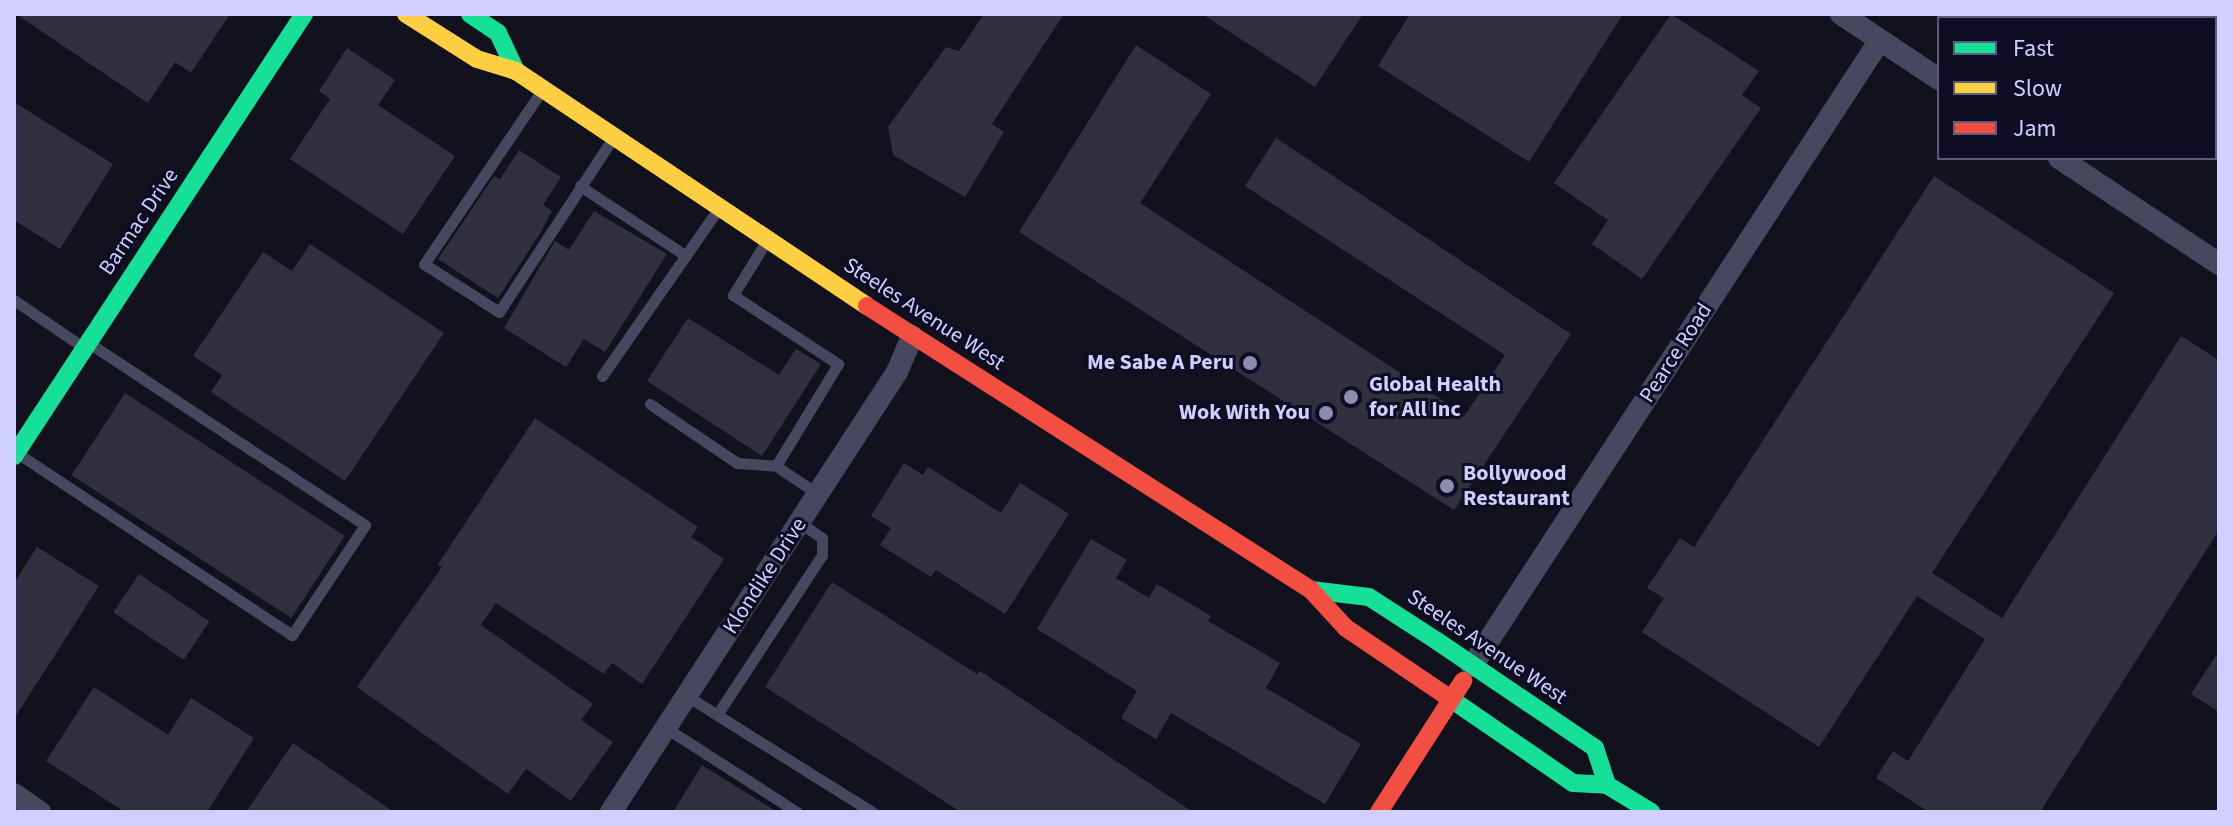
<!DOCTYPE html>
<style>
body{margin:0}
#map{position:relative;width:2233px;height:826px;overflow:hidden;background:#12121e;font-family:"Source Sans 3",sans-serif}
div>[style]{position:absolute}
.building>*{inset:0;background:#303040;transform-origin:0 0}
.lane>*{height:11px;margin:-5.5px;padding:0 5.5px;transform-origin:5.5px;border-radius:5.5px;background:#46485f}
.street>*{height:22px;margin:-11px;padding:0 11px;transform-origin:11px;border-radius:11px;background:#46485f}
.fast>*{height:18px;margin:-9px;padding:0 9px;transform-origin:9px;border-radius:9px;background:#16e098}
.slow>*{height:18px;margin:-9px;padding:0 9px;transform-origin:9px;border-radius:9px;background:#ffcf43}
.jam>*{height:18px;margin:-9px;padding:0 9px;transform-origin:9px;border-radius:9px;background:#f24e42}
.dots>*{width:22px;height:22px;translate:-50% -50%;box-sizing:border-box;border:4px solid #0e0d23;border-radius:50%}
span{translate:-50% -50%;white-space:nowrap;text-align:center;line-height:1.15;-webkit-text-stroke:6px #0e0d23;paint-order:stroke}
.street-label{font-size:22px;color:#d0cfff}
.poi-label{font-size:22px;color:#d0cfff;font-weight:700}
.right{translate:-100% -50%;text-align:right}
.left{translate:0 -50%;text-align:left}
.frame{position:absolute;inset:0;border:16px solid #d0cfff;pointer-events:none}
.legend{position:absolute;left:1937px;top:16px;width:280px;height:144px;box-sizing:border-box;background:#0e0d23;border:2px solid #5c5b7b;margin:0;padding:10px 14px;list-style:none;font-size:24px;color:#d0cfff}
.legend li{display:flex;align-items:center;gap:16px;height:40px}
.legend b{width:40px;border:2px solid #5c5b7b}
</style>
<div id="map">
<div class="building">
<i style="clip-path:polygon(16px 14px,230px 14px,191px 73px,175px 62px,148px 103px)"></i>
<i style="clip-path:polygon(984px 14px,1064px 14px,992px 124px,1004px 132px,965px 197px,893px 155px,888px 127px,946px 47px,959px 51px)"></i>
<i style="clip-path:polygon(1202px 14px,1363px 14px,1315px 87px)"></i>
<i style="clip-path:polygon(1410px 14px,1623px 14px,1529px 162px,1378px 66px)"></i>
<i style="clip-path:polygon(1671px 14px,1759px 71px,1742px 95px,1761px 108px,1642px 279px,1592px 244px,1608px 220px,1554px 183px)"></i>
<i style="clip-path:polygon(1136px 45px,1211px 94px,1140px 203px,1465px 415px,1505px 355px,1245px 186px,1276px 138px,1571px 334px,1454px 510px,1019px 232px)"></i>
<i style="clip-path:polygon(347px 48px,395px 80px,378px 105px,455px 156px,403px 234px,290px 159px,330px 99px,319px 91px)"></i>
<i style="clip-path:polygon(14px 102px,113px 164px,60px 249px,14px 220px)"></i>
<i style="clip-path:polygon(519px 150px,561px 177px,543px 205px,552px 211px,541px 232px,498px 298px,438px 259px,494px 176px,500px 179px)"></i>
<i style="clip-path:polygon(1934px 176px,2114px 293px,1932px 573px,2002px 618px,2181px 336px,2219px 360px,2219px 530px,2040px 812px,1929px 812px,1876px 778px,1893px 751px,1908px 761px,1985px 639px,1917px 596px,1819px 747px,1642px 632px,1664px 598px,1647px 588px,1680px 538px,1694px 547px)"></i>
<i style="clip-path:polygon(594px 211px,667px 254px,605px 352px,584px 339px,566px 367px,504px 328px,555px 241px,569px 250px)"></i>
<i style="clip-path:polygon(310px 244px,444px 333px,345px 481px,211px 392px,222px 375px,193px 356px,263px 252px,292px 271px)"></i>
<i style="clip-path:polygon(688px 318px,779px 375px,796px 349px,821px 364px,762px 456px,647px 381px)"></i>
<i style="left:125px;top:393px;width:262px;height:98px;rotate:33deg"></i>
<i style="clip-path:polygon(535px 418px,698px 527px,691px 537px,724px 559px,642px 684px,612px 663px,604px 674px,496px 603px,481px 625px,593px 704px,581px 720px,613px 742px,571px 801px,526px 769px,508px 794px,357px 687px,442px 567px,438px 564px)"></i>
<i style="clip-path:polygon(904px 463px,923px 475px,928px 467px,1001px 513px,1020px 483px,1069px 514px,1005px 614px,936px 570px,931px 577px,880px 545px,891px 528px,871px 516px)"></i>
<i style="clip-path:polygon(1091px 539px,1127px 560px,1116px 578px,1149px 598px,1157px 584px,1211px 616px,1208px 621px,1280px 663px,1266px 688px,1361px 744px,1325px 804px,1171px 713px,1156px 739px,1121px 718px,1137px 691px,1037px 629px)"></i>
<i style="clip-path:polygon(37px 547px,99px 586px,14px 719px,14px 583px)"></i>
<i style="left:139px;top:574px;width:85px;height:46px;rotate:34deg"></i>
<i style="clip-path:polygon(832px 582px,977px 674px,980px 671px,1193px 812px,961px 812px,765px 687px)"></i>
<i style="clip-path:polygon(2219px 651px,2219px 712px,2191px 694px)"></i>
<i style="clip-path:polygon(94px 687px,168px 735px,191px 698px,254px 738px,207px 812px,125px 812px,46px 761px)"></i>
<i style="clip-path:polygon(293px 743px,394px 812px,246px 812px)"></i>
<i style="clip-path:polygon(702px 765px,777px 812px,673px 812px)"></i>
</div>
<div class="lane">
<i style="left:542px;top:90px;width:210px;rotate:124.1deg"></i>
<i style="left:424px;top:264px;width:89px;rotate:32.6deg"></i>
<i style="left:499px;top:312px;width:208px;rotate:-56.8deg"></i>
<i style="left:580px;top:186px;width:127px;rotate:33.4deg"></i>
<i style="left:767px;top:240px;width:65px;rotate:121.7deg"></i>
<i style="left:733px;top:295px;width:126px;rotate:33.3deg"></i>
<i style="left:838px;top:364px;width:119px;rotate:121.3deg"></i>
<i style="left:776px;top:466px;width:50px;rotate:33.7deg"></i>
<i style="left:14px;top:300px;width:83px;rotate:34.3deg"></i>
<i style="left:602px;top:376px;width:203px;rotate:-55.2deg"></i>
<i style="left:650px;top:404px;width:105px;rotate:34.1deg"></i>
<i style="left:737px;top:463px;width:39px;rotate:4deg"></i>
<i style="left:17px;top:453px;width:330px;rotate:33.5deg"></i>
<i style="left:292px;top:635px;width:132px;rotate:-56.4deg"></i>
<i style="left:365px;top:525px;width:329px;rotate:-146.6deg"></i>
<i style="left:799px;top:522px;width:28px;rotate:35deg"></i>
<i style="left:822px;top:538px;width:17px;rotate:90deg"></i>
<i style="left:822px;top:555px;width:191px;rotate:123.3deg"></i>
<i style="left:717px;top:715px;width:183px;rotate:32deg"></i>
<i style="left:687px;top:696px;width:36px;rotate:32deg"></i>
<i style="left:666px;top:728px;width:156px;rotate:32.7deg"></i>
</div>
<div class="street">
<i style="left:1841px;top:14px;width:118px;rotate:33.6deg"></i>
<i style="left:2059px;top:158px;width:192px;rotate:33.5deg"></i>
<i style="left:1472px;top:666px;width:747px;rotate:-56.91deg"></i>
<i style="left:14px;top:794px;width:32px;rotate:35deg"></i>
<i style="left:611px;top:812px;width:525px;rotate:-56.98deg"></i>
<i style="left:897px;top:372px;width:39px;rotate:-67deg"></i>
</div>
<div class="fast">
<i style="left:470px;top:14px;width:34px;rotate:34deg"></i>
<i style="left:498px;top:33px;width:42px;rotate:64.7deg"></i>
<i style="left:14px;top:456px;width:529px;rotate:-56.73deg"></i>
<i style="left:1311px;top:590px;width:58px;rotate:6.9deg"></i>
<i style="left:1369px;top:597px;width:81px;rotate:32.9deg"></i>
<i style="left:1437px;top:641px;width:191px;rotate:34.1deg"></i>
<i style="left:1595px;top:748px;width:39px;rotate:72deg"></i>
<i style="left:1445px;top:695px;width:155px;rotate:34.5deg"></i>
<i style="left:1573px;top:783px;width:34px;rotate:3deg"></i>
<i style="left:1607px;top:785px;width:52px;rotate:31.5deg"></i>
</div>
<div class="slow">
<i style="left:406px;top:14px;width:84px;rotate:32.4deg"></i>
<i style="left:477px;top:59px;width:41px;rotate:17.1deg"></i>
<i style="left:516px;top:71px;width:422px;rotate:33.8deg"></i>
</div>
<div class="jam">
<i style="left:867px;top:306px;width:527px;rotate:32.6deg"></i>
<i style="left:1311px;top:590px;width:52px;rotate:47.4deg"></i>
<i style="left:1346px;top:628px;width:120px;rotate:34.1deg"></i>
<i style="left:1379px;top:812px;width:156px;rotate:-57.3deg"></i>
</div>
<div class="dots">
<i style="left:1250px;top:363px;background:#8e8db0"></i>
<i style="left:1351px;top:397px;background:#8e8db0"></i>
<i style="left:1326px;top:413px;background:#8e8db0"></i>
<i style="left:1447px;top:486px;background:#8e8db0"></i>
</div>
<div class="street-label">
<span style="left:139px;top:222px;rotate:-56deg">Barmac Drive</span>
<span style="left:924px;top:314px;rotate:33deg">Steeles Avenue West</span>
<span style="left:1676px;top:353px;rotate:-57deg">Pearce Road</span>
<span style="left:765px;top:576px;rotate:-57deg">Klondike Drive</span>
<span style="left:1487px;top:647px;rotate:34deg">Steeles Avenue West</span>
</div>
<div class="poi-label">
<span class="right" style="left:1234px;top:363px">Me Sabe A Peru</span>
<span class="left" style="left:1369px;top:397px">Global Health<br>for All Inc</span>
<span class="right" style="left:1310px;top:413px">Wok With You</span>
<span class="left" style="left:1463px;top:486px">Bollywood<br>Restaurant</span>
</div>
<div class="frame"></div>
<ul class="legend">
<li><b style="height:10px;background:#16e098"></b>Fast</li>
<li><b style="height:10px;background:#ffcf43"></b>Slow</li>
<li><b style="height:10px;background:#f24e42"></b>Jam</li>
</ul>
</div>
